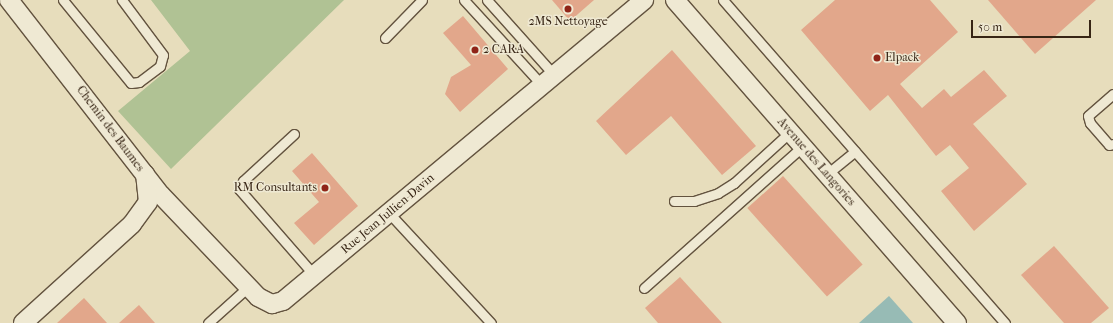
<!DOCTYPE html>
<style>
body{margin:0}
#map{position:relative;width:1113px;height:323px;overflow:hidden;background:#e7ddbc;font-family:"IM FELL French Canon",serif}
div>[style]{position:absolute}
.green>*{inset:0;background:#b0c294}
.water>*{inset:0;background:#97bbb5}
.building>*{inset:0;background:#e2a78b;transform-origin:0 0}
.roads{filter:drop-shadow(1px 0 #63533f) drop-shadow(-1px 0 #63533f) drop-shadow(0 1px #63533f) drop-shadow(0 -1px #63533f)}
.service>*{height:9px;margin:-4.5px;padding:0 4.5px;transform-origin:4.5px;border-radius:4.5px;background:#efe9d3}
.minor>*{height:18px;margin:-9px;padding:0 9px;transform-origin:9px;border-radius:9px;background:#efe9d3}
.dots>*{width:11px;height:11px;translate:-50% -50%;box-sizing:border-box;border:2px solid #efe9d3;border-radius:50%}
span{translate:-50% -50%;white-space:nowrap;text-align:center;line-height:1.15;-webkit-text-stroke:3px #efe9d3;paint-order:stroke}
.poi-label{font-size:12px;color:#372515}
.left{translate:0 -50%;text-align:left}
.right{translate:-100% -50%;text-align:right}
.street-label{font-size:12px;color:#372515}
.scale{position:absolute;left:971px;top:20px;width:120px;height:18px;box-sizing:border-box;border:2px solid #372515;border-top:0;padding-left:5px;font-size:12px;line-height:14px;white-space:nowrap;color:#372515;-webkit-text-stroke:3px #efe9d3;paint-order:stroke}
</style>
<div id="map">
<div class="green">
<i style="clip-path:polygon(151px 0,344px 0,171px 169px,118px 111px,190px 51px)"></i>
</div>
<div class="water">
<i style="clip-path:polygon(889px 296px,913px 323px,859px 323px)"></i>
</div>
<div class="building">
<i style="clip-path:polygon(552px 0,594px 0,570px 21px)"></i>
<i style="clip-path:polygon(835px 0,930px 0,958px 32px,900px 84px,922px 108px,944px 89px,951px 97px,984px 70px,1007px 96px,973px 124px,1027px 184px,974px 231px,941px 191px,969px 168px,950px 145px,936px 156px,888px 95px,870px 111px,801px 30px)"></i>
<i style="clip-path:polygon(988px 0,1096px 0,1035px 54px)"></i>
<i style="clip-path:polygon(463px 16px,508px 69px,460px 112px,445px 94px,451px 77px,471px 65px,443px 33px)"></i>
<i style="clip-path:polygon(672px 50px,756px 146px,722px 175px,671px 116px,626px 155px,596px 121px)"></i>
<i style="clip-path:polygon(312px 153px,358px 206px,314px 245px,294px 223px,319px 202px,292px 171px)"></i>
<i style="left:783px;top:176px;width:119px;height:48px;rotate:48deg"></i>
<i style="clip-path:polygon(1054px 246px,1109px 308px,1091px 323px,1064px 323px,1021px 275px)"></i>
<i style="clip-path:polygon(680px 277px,722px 323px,658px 323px,645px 308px)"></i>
<i style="clip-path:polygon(84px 298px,107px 323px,57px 323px)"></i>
<i style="clip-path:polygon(139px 305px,155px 323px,119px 323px)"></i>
</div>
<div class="roads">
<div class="service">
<i style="left:63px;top:0;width:107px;rotate:50.7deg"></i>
<i style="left:131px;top:83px;width:8px;rotate:-7deg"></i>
<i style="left:139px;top:82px;width:26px;rotate:-37deg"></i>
<i style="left:160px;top:66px;width:11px;rotate:-75deg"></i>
<i style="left:163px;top:55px;width:69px;rotate:-126.7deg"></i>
<i style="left:464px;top:0;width:115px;rotate:47.5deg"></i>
<i style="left:487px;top:0;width:101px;rotate:48.2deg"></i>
<i style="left:723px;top:0;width:429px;rotate:48.9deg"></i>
<i style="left:385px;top:38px;width:53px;rotate:-45.8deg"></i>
<i style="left:1113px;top:94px;width:33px;rotate:139deg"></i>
<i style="left:1088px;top:116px;width:7px;rotate:74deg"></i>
<i style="left:1090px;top:123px;width:29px;rotate:49deg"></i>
<i style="left:1109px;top:145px;width:4px;rotate:-14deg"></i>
<i style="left:294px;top:134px;width:69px;rotate:137.3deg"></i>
<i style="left:243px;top:181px;width:9px;rotate:117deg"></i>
<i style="left:239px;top:189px;width:114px;rotate:48.9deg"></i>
<i style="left:827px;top:174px;width:36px;rotate:-39deg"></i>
<i style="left:674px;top:201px;width:20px"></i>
<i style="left:694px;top:201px;width:25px;rotate:-18deg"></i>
<i style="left:718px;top:193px;width:19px;rotate:-32deg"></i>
<i style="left:734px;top:183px;width:76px;rotate:-42.3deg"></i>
<i style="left:389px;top:213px;width:150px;rotate:47.2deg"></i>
<i style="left:644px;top:288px;width:213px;rotate:-41.8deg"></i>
<i style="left:208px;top:323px;width:54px;rotate:-42deg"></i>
</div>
<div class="minor">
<i style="left:9px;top:0;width:247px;rotate:52.1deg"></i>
<i style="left:161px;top:195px;width:141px;rotate:46.4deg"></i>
<i style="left:258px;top:297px;width:16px;rotate:27deg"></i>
<i style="left:272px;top:304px;width:11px;rotate:-15deg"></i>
<i style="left:283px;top:301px;width:470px;rotate:-39.8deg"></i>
<i style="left:675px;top:0;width:429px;rotate:48.9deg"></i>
<i style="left:23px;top:323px;width:147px;rotate:-42.2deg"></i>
<i style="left:132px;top:224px;width:27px;rotate:-54deg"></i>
<i style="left:148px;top:202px;width:28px;rotate:-96deg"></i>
</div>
</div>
<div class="dots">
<i style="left:568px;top:9px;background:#8f2418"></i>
<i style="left:475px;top:50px;background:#8f2418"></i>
<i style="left:877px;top:58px;background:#8f2418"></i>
<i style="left:325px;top:188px;background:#8f2418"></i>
</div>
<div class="poi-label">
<span style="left:568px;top:22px">2MS Nettoyage</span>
<span class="left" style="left:483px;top:50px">2 CARA</span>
<span class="left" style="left:885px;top:58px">Elpack</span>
<span class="right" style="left:317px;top:188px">RM Consultants</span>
</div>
<div class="street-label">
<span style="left:110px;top:129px;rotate:53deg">Chemin des Baumes</span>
<span style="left:816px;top:162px;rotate:49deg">Avenue des Langories</span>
<span style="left:388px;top:214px;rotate:-40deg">Rue Jean Jullien-Davin</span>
</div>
<div class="scale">50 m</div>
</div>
